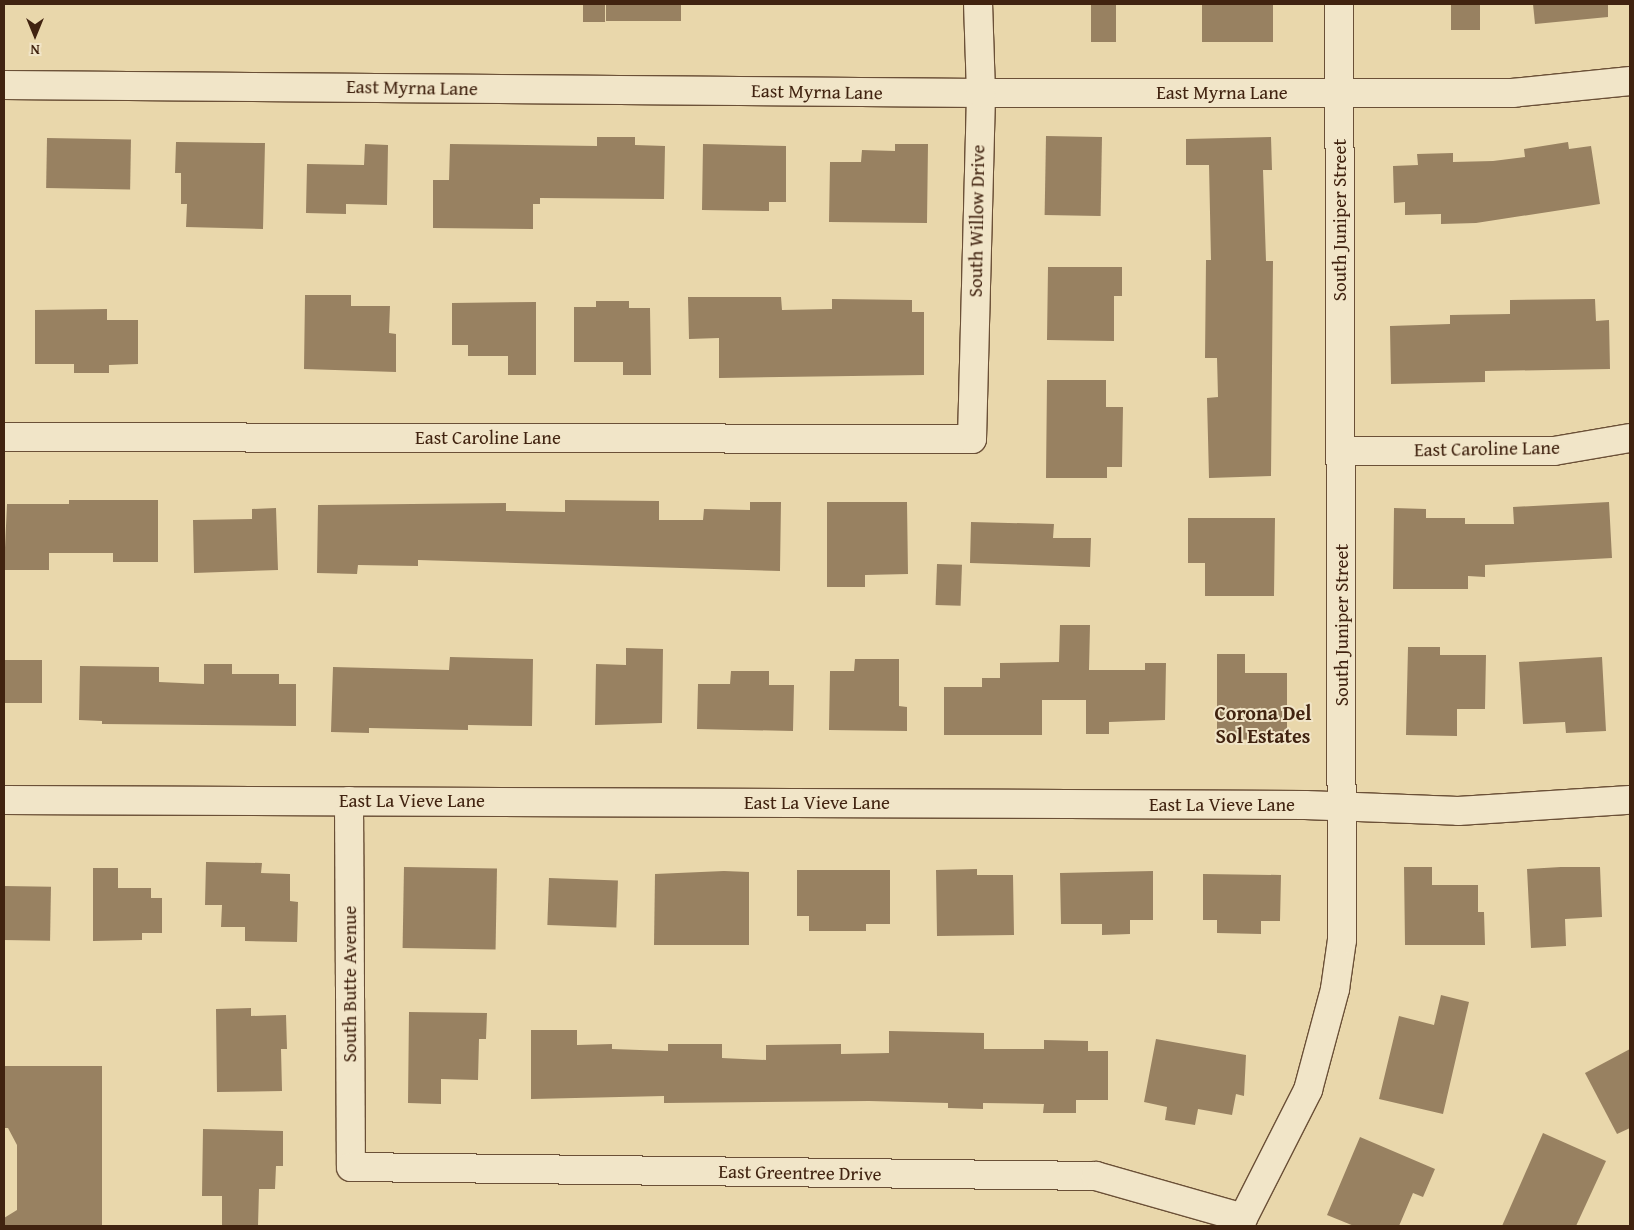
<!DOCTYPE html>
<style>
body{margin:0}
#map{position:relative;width:1634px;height:1230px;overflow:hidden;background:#e9d7ab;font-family:"Gentium Book Plus",serif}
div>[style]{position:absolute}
.building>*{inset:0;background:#988161;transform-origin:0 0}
.roads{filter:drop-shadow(1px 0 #6b5037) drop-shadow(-1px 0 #6b5037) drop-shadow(0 1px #6b5037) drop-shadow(0 -1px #6b5037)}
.minor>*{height:28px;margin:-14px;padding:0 14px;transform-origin:14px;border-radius:14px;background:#f1e5c8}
span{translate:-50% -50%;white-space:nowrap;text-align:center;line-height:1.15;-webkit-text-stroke:4px #f1e5c8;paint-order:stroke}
.street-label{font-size:19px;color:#412310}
.neighbourhood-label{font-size:20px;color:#412310;font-weight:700}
.frame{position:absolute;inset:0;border:5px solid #412310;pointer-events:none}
.north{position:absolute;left:10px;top:10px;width:50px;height:50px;-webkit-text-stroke:4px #f1e5c8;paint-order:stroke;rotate:180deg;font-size:14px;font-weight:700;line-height:20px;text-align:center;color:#412310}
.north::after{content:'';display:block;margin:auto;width:18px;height:22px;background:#412310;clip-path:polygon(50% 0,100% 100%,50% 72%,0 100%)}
</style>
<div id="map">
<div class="building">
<i style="left:583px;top:4px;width:22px;height:18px"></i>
<i style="left:606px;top:4px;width:75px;height:17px"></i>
<i style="left:1091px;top:4px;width:25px;height:38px"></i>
<i style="left:1202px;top:4px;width:71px;height:38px"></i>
<i style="left:1451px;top:4px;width:29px;height:26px"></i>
<i style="clip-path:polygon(1533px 4px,1608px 4px,1608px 17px,1535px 24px)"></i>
<i style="left:1046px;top:136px;width:56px;height:79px;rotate:1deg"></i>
<i style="clip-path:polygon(597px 137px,635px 137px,635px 145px,665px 146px,664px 199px,540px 198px,540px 204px,533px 204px,533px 229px,433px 228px,433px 180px,449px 180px,450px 144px,597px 146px)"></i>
<i style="clip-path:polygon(1271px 137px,1272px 170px,1263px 170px,1266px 261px,1273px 261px,1271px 476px,1209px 478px,1207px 398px,1218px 397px,1217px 358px,1205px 358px,1206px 260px,1211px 260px,1209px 165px,1186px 165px,1186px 139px)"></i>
<i style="left:47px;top:138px;width:84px;height:50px;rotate:1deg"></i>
<i style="clip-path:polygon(176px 142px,265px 143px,263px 229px,186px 227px,187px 204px,181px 204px,181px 173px,175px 173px)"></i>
<i style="clip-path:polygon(1568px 142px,1569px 149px,1591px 146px,1600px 204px,1476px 223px,1441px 224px,1441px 214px,1405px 215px,1405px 202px,1394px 203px,1393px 166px,1418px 165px,1417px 154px,1453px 153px,1453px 162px,1493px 161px,1525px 157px,1524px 149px)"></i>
<i style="clip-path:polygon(365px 144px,388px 145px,387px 205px,346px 204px,346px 214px,306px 213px,307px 164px,364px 165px)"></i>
<i style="clip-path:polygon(703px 144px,786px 146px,786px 202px,769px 202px,769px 211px,702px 210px)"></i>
<i style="clip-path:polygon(895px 144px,928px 144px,927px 223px,829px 222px,830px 162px,861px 162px,862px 150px,895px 151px)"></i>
<i style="clip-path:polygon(1048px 267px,1122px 267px,1122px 296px,1114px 296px,1114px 341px,1047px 340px)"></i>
<i style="clip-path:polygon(305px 295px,351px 295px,351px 306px,390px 306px,389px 333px,396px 334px,396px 372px,304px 369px)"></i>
<i style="clip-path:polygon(688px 297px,781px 297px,782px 310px,832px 309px,832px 299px,912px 300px,912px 312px,924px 312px,924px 375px,719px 378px,719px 338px,689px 339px)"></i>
<i style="clip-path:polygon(1595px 299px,1596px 321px,1609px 320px,1610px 369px,1485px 371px,1485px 382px,1391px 384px,1390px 326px,1450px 324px,1450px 315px,1510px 314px,1510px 300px)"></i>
<i style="clip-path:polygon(596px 301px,629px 301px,629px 308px,650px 308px,651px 375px,623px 375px,623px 362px,574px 362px,574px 307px,596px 307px)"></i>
<i style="clip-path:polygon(536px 302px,536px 375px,508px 375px,508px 356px,468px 356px,468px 345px,452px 345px,452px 303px)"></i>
<i style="clip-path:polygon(107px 309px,107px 320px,138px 320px,138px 364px,109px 365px,109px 373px,74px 373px,74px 364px,35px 364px,35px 310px)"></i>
<i style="clip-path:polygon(1047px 380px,1106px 380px,1106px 407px,1123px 407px,1122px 467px,1107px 467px,1107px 478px,1046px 478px)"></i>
<i style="clip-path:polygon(69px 500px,158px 500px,158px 562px,113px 562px,113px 553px,49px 553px,49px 570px,4px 570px,7px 504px,69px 504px)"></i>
<i style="clip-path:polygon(565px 500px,659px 501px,659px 520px,703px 520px,704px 509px,750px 510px,750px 502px,781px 502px,780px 571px,418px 560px,418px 566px,358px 565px,357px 574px,317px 573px,318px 505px,506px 503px,506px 511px,565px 512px)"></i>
<i style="clip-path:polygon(827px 502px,907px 502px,908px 574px,865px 575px,865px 587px,827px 587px)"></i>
<i style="clip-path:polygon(1609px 502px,1612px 558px,1485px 565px,1485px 577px,1468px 576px,1468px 589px,1393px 589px,1394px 508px,1426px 509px,1426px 518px,1465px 518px,1465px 524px,1514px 524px,1513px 507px)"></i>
<i style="clip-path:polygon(276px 508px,278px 570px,194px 573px,193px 520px,252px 519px,252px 509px)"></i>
<i style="clip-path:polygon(1188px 518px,1275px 518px,1274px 596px,1205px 596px,1205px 563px,1188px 563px)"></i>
<i style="clip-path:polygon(971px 522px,1054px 524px,1053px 538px,1091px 538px,1090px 567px,970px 563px)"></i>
<i style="left:937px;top:564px;width:25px;height:41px;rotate:2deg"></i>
<i style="clip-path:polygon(1060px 625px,1090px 625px,1089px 670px,1145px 670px,1145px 663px,1166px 663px,1165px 720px,1109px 722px,1109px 734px,1086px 734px,1086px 700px,1042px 700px,1042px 735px,944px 735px,944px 687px,982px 687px,982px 678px,1000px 678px,1000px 663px,1059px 662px)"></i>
<i style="clip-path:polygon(1408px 647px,1440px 647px,1440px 655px,1486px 655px,1485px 709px,1457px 709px,1457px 736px,1406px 735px)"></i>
<i style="clip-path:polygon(626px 648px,663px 649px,662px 723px,595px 725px,596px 664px,626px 665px)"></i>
<i style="clip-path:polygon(1217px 654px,1245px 654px,1245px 673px,1287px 673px,1287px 739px,1217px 740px)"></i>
<i style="clip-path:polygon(450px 657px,533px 659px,532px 726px,468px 725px,468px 730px,369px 728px,369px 733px,331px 732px,333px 667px,449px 670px)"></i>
<i style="clip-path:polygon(1602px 657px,1606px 731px,1566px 733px,1565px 722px,1523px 724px,1519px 662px)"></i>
<i style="clip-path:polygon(855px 659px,899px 659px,899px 706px,907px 707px,907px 731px,829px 730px,830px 671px,854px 671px)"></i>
<i style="left:4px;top:660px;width:38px;height:43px"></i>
<i style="clip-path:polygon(204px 664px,232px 664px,232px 674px,279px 674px,279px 684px,296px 684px,296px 726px,102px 724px,102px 721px,79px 720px,80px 666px,159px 667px,159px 682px,204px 684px)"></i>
<i style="clip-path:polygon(731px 671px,769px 671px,769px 685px,794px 685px,793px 731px,697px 729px,698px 684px,730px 684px)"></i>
<i style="clip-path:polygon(206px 862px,262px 863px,261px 873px,290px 874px,290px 901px,298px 902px,297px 942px,245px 941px,245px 927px,221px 927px,222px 905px,205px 905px)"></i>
<i style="left:404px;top:867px;width:93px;height:81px;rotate:1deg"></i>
<i style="clip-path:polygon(1404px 867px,1432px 867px,1432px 885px,1478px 885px,1478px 912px,1484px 912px,1485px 945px,1405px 945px)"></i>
<i style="clip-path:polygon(1561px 867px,1600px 867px,1602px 917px,1565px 919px,1566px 946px,1531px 948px,1527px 869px)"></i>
<i style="clip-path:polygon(93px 868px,118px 868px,118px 888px,151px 888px,151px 898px,162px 898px,162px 933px,142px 933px,142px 940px,93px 941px)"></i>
<i style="clip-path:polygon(977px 869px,977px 875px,1013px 875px,1014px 935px,937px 936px,936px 870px)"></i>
<i style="clip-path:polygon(797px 870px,890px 870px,890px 924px,866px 924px,866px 931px,809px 931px,809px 916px,797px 916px)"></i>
<i style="clip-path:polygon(724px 871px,749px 872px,749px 945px,654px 945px,655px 874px)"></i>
<i style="clip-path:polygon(1153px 871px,1153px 920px,1130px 920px,1130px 934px,1102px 935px,1102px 924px,1061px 924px,1060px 873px)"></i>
<i style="clip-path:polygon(1203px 874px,1281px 875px,1280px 921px,1261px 921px,1261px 934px,1217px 933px,1217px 920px,1203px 920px)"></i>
<i style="left:549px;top:878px;width:69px;height:47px;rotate:2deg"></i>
<i style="left:4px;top:886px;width:47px;height:54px;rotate:1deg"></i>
<i style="clip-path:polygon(1441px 995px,1469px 1002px,1443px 1114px,1379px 1099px,1399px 1016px,1434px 1025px)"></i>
<i style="clip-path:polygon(251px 1008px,251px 1016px,286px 1015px,287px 1049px,281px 1049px,282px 1091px,217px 1092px,216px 1009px)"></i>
<i style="clip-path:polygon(409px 1012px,487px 1013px,486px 1039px,479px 1039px,478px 1080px,441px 1079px,441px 1104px,408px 1103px)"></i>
<i style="clip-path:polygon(531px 1030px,577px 1030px,577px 1045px,612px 1044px,612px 1049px,668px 1051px,668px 1044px,722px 1044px,722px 1058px,766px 1060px,766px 1045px,841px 1044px,841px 1054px,889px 1053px,889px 1031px,984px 1033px,984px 1049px,1044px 1049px,1044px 1040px,1088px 1041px,1088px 1051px,1108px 1051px,1108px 1100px,1076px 1100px,1076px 1113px,1043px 1113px,1044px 1104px,983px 1103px,983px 1109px,948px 1108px,948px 1103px,869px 1101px,664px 1103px,664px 1096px,531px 1099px)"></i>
<i style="clip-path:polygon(1156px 1039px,1246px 1055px,1244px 1096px,1236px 1094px,1232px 1115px,1198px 1109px,1195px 1125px,1165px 1120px,1167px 1107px,1144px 1102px)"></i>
<i style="clip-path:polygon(1630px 1049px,1630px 1128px,1617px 1134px,1585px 1073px)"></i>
<i style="clip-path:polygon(4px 1066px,102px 1066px,102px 1226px,4px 1226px,4px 1218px,17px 1210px,17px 1145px,8px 1128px,4px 1128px)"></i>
<i style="clip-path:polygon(203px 1129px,283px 1131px,283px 1166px,276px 1166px,275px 1189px,259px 1189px,258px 1226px,222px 1226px,222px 1196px,202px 1196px)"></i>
<i style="clip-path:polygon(1543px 1133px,1606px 1161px,1576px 1226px,1502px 1226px)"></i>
<i style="clip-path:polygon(1360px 1137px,1435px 1169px,1423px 1197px,1413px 1193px,1399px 1226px,1354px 1226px,1327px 1215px)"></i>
</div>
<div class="roads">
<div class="minor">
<i style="left:4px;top:85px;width:977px;rotate:0.47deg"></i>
<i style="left:981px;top:93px;width:531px"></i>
<i style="left:1512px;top:93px;width:119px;rotate:-5.8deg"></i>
<i style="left:4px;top:437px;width:968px;rotate:0.12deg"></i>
<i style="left:972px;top:439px;width:346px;rotate:-88.5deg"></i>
<i style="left:981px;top:93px;width:89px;rotate:-91.9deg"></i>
<i style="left:1342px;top:451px;width:212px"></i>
<i style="left:1554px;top:451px;width:77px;rotate:-9.7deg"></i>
<i style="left:4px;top:800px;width:1301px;rotate:0.22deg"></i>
<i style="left:1305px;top:805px;width:153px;rotate:2.2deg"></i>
<i style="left:1458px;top:811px;width:172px;rotate:-3.7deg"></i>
<i style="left:349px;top:801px;width:366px;rotate:89.7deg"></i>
<i style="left:351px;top:1167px;width:745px;rotate:0.69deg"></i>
<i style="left:1096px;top:1176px;width:153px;rotate:15.9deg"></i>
<i style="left:1239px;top:1226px;width:153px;rotate:-63.1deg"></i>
<i style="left:1308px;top:1090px;width:105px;rotate:-75deg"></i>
<i style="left:1335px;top:989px;width:49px;rotate:-81.9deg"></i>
<i style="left:1342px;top:940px;width:936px;rotate:-90.18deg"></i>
</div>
</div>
<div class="street-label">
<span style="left:412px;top:88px;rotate:1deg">East Myrna Lane</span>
<span style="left:817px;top:92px;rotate:1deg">East Myrna Lane</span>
<span style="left:1222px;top:93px">East Myrna Lane</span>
<span style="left:1340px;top:220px;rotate:-90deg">South Juniper Street</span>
<span style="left:977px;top:221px;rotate:-89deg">South Willow Drive</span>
<span style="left:488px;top:438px">East Caroline Lane</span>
<span style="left:1487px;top:449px;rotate:-1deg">East Caroline Lane</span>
<span style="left:1342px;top:625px;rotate:-90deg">South Juniper Street</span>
<span style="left:412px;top:801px">East La Vieve Lane</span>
<span style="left:817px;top:803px">East La Vieve Lane</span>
<span style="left:1222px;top:805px">East La Vieve Lane</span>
<span style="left:350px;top:984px;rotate:-90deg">South Butte Avenue</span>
<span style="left:800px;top:1173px;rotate:1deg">East Greentree Drive</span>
</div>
<div class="neighbourhood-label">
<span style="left:1263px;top:724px">Corona Del<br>Sol Estates</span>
</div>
<div class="frame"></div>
<div class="north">N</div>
</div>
